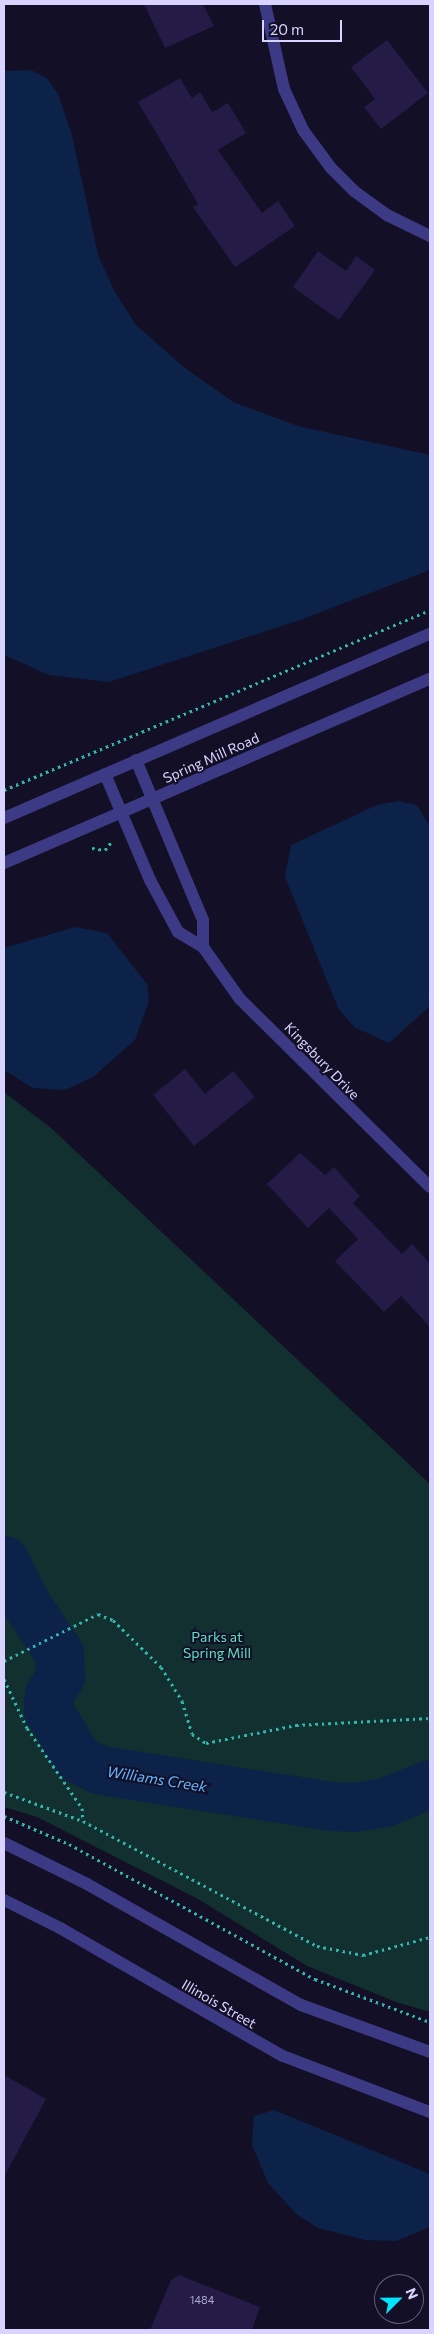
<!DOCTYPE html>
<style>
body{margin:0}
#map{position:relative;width:434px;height:2334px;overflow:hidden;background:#130f26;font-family:Commissioner,sans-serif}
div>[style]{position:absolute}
.green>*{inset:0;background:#12302f}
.water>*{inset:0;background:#0c2248}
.river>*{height:49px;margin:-24.5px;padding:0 24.5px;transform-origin:24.5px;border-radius:24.5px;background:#0c2248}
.building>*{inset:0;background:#241b47}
.path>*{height:3px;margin-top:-1.5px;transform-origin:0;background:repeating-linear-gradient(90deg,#2fb8b0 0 2.5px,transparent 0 6.5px)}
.minor>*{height:12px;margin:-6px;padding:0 6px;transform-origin:6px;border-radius:6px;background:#3d3a85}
span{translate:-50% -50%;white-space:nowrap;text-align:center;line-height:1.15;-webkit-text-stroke:4px #130f26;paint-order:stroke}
.number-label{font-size:11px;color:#aca6d1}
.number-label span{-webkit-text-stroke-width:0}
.street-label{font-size:14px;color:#d9d4ff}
.park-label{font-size:14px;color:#5fe0c0}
.water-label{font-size:15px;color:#62b6ff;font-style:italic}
.frame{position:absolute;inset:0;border:5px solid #d9d4ff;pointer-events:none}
.north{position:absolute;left:374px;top:2274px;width:50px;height:50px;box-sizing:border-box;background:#130f26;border:1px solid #625e7d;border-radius:50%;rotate:67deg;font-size:14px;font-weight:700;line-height:20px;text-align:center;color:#d9d4ff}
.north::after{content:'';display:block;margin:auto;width:18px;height:22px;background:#00e5ff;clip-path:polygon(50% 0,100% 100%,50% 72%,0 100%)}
.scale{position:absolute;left:262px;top:20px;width:80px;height:22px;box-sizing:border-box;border:2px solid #d9d4ff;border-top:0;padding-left:6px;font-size:15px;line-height:18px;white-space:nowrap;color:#d9d4ff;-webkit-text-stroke:4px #130f26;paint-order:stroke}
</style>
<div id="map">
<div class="green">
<i style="clip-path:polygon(4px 1092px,51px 1128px,430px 1484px,430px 2012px,396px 2002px,307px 1966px,198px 1899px,37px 1817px,4px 1807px)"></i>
</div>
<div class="water">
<i style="clip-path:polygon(31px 70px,47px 78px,58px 94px,72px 135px,98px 255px,115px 292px,136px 325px,185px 368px,233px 402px,298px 426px,430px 455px,430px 570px,303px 619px,109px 682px,49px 675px,4px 655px,4px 71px)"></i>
<i style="clip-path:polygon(398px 801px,417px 805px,430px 827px,430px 1006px,389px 1043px,354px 1027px,338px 1008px,285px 877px,291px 845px,377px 805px)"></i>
<i style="clip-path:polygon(75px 927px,107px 933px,147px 984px,149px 1001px,135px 1040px,93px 1077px,65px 1090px,33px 1088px,4px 1070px,4px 948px)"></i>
<i style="clip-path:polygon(274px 2110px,430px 2174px,430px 2227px,396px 2241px,365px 2240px,318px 2228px,296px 2214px,268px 2183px,252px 2145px,254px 2116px)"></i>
</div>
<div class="river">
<i style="left:4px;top:1560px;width:47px;rotate:63.4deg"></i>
<i style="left:25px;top:1602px;width:61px;rotate:56.3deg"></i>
<i style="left:59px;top:1653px;width:23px;rotate:88deg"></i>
<i style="left:60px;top:1676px;width:21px;rotate:121deg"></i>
<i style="left:49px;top:1694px;width:16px;rotate:94deg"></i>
<i style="left:48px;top:1710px;width:57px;rotate:58.5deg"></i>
<i style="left:78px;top:1759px;width:25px;rotate:26deg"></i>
<i style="left:101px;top:1770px;width:232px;rotate:8.9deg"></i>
<i style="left:330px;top:1806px;width:24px;rotate:2deg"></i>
<i style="left:354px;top:1807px;width:30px;rotate:-9deg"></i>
<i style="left:384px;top:1802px;width:49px;rotate:-21.4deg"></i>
</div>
<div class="building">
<i style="clip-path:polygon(144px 4px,203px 4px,214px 26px,165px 48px)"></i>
<i style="clip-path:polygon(387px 40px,428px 93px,381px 129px,364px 107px,375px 99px,351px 67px)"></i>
<i style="clip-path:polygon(180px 78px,192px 98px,200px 92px,212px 112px,228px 103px,246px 133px,218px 150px,262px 213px,278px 201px,295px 226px,235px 267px,193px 207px,198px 204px,138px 102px)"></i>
<i style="clip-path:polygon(318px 251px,346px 271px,356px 256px,375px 270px,339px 320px,293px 287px)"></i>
<i style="clip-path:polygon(185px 1069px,205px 1094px,233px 1071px,255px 1097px,194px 1146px,153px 1095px)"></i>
<i style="clip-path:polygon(300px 1153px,325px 1175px,334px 1167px,360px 1196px,353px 1203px,402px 1254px,412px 1244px,430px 1264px,430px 1327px,401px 1296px,384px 1312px,335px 1261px,358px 1239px,329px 1208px,308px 1228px,267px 1184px)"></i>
<i style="clip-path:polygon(4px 2075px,46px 2099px,4px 2177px)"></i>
<i style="clip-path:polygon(179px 2275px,260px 2307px,252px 2330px,150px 2330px,171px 2280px)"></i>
</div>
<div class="path">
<i style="left:4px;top:790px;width:462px;rotate:-22.9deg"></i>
<i style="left:92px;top:848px;width:13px;rotate:9deg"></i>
<i style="left:105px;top:850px;width:11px;rotate:-52deg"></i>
<i style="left:4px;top:1661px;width:105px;rotate:-26.6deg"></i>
<i style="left:98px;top:1614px;width:16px;rotate:22deg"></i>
<i style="left:113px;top:1620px;width:67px;rotate:44.4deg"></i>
<i style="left:161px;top:1667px;width:40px;rotate:58deg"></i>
<i style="left:182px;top:1701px;width:34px;rotate:73deg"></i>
<i style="left:192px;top:1734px;width:17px;rotate:33deg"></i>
<i style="left:206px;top:1743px;width:92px;rotate:-11.3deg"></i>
<i style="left:296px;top:1725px;width:134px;rotate:-3deg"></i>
<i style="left:4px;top:1679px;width:54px;rotate:64.9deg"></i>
<i style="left:27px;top:1728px;width:97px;rotate:55.5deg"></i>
<i style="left:82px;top:1808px;width:13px;rotate:86deg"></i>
<i style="left:4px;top:1792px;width:84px;rotate:20.2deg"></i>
<i style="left:83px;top:1821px;width:265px;rotate:28.1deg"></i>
<i style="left:317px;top:1946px;width:47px;rotate:11.1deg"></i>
<i style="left:363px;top:1955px;width:69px;rotate:-15deg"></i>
<i style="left:4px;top:1816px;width:71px;rotate:23.3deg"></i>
<i style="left:69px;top:1844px;width:281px;rotate:28.8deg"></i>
<i style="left:315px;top:1979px;width:123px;rotate:20.5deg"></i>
</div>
<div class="minor">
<i style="left:265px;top:4px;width:87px;rotate:77.4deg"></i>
<i style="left:284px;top:89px;width:45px;rotate:65.1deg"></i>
<i style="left:303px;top:130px;width:47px;rotate:53.6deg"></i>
<i style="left:331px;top:168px;width:33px;rotate:45deg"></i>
<i style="left:354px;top:191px;width:41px;rotate:36deg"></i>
<i style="left:387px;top:215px;width:48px;rotate:26deg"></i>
<i style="left:136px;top:760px;width:173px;rotate:67.3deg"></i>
<i style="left:203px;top:920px;width:27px;rotate:90deg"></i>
<i style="left:105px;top:774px;width:115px;rotate:67deg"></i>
<i style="left:150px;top:880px;width:59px;rotate:61.7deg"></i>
<i style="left:178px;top:932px;width:29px;rotate:31deg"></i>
<i style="left:203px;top:947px;width:64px;rotate:54.6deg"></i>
<i style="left:240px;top:999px;width:267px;rotate:44.7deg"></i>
<i style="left:4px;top:818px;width:464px;rotate:-23.4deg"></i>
<i style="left:4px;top:863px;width:464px;rotate:-23.4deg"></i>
<i style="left:4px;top:1843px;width:93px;rotate:26.3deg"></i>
<i style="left:87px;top:1884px;width:246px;rotate:29.5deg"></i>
<i style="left:301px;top:2005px;width:137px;rotate:20deg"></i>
<i style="left:4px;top:1900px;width:63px;rotate:26.6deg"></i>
<i style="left:60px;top:1928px;width:257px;rotate:29.9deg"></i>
<i style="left:283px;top:2056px;width:157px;rotate:20.9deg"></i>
</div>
<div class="number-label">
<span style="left:202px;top:2300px">1484</span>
</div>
<div class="street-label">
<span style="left:211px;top:758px;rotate:-24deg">Spring Mill Road</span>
<span style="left:322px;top:1061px;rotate:46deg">Kingsbury Drive</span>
<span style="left:219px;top:2004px;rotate:30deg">Illinois Street</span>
</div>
<div class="park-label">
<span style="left:217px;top:1645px">Parks at<br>Spring Mill</span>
</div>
<div class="water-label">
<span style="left:157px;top:1779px;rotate:9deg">Williams Creek</span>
</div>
<div class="frame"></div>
<div class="north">N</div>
<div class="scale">20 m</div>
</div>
